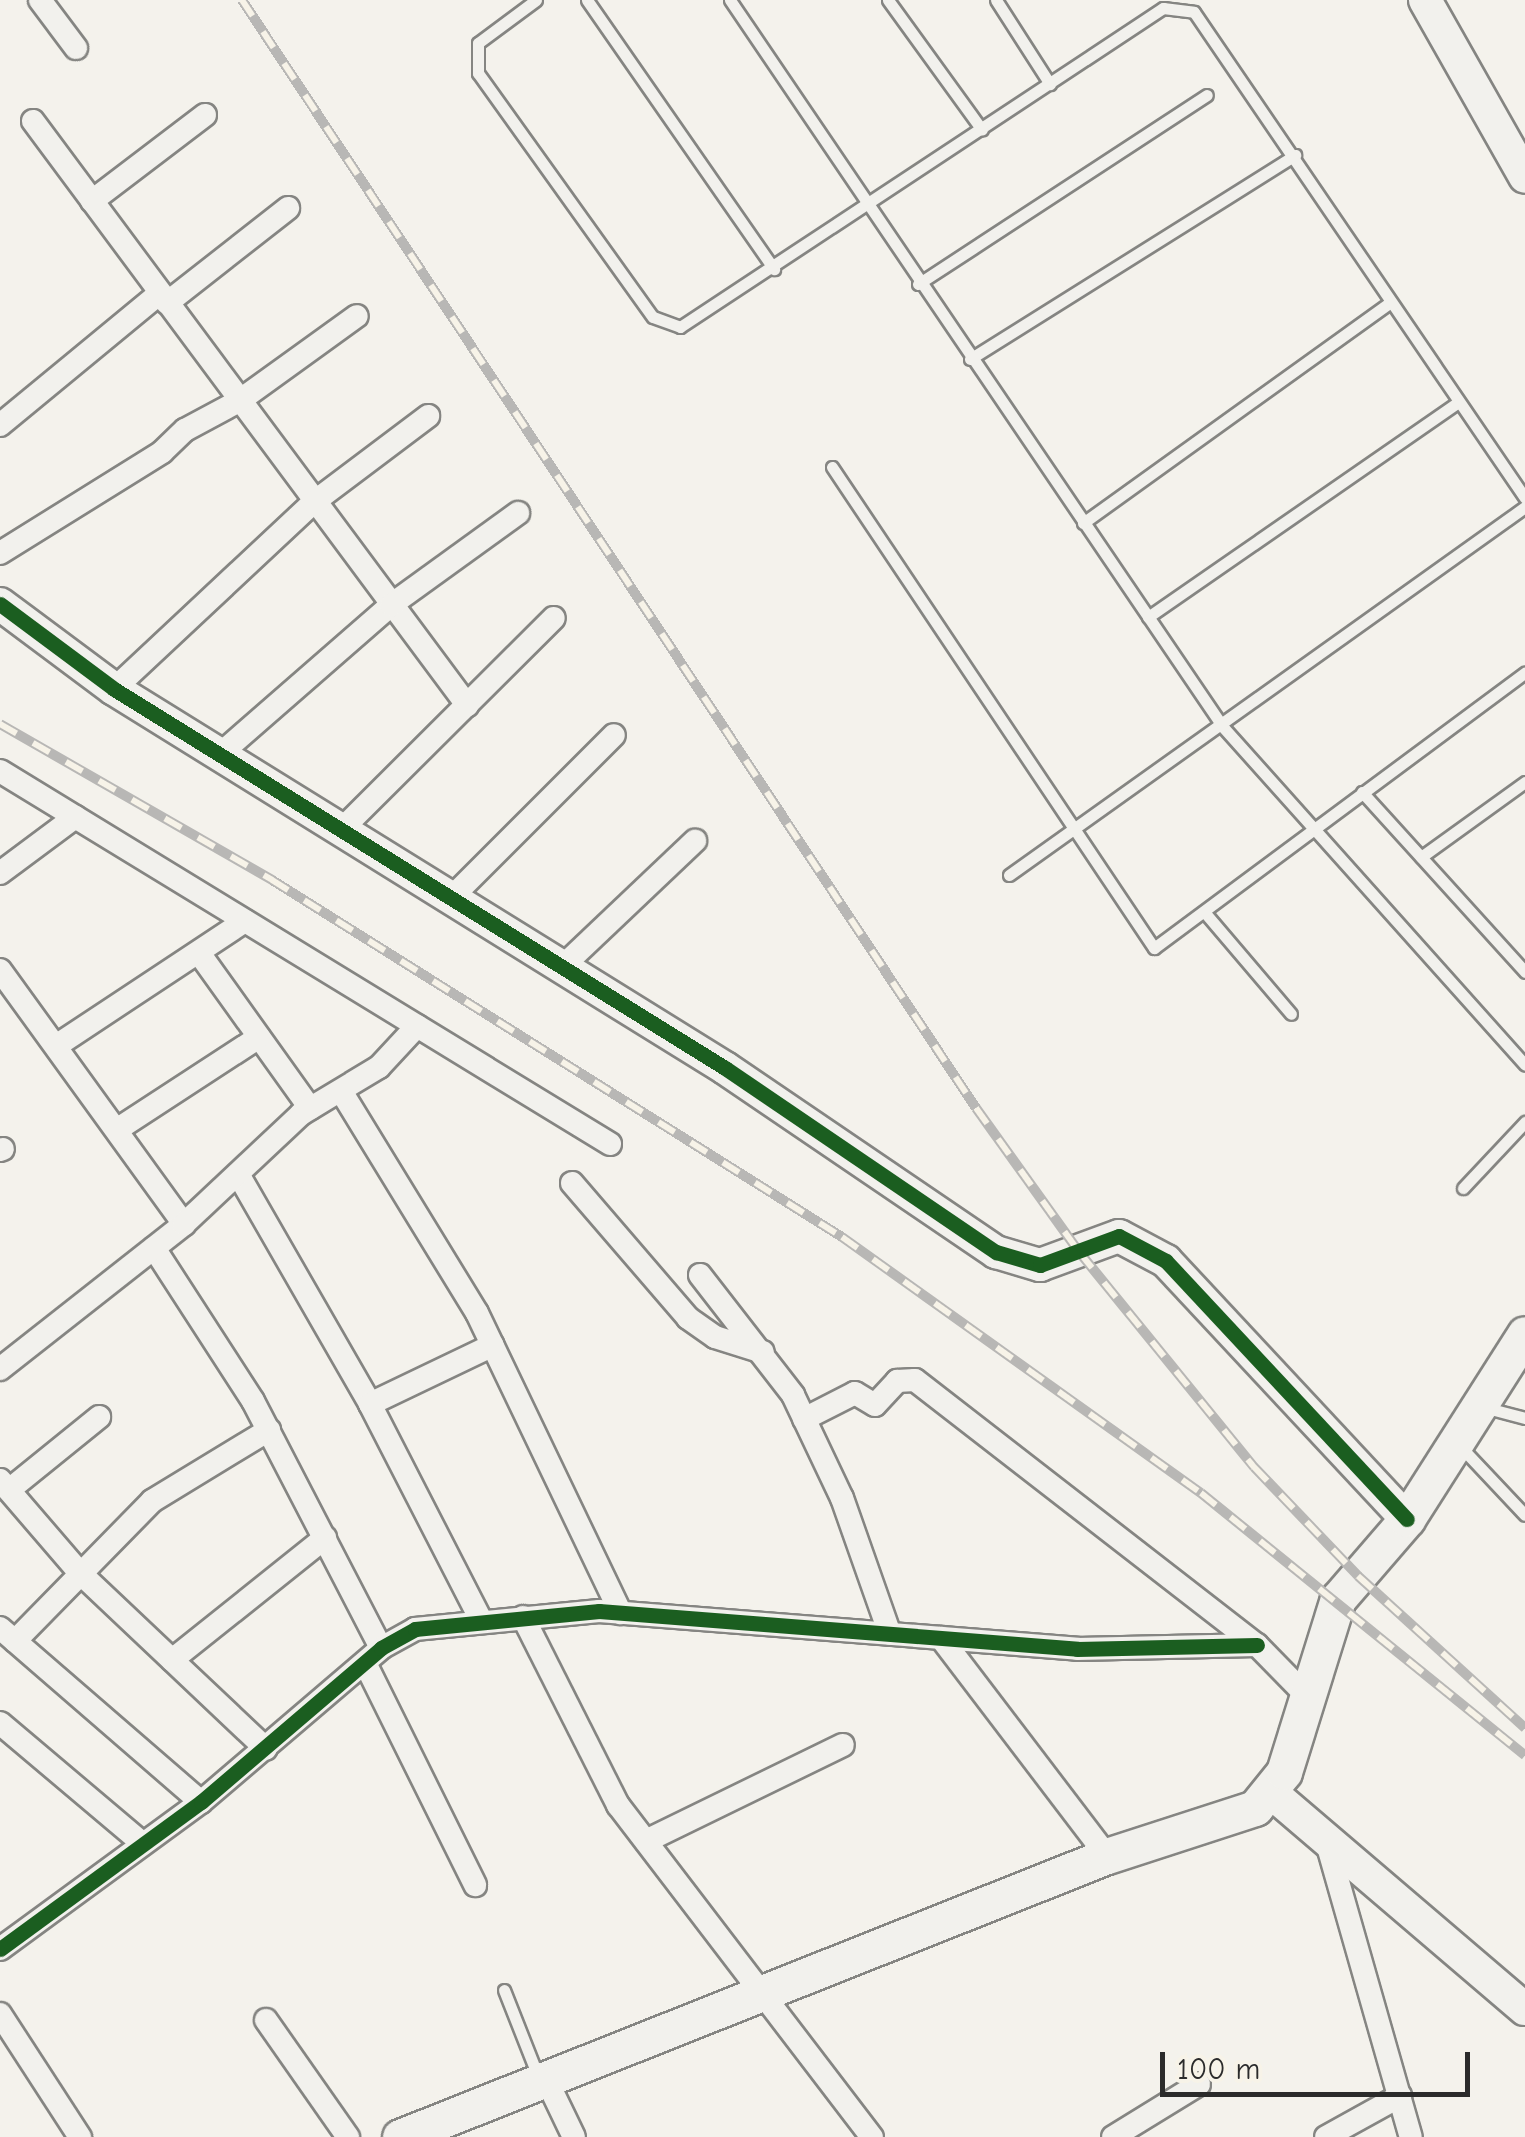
<!DOCTYPE html>
<style>
body{margin:0}
#map{position:relative;width:1525px;height:2137px;overflow:hidden;background:#f4f2ec;font-family:"Comic Neue",sans-serif}
div>[style]{position:absolute}
.roads{filter:drop-shadow(2px 0 #858582) drop-shadow(-2px 0 #858582) drop-shadow(0 2px #858582) drop-shadow(0 -2px #858582)}
.lane>*{height:11px;margin:-5.5px;padding:0 5.5px;transform-origin:5.5px;border-radius:5.5px;background:#f2f1ed}
.street>*{height:22px;margin:-11px;padding:0 11px;transform-origin:11px;border-radius:11px;background:#f2f1ed}
.secondary>*{height:32px;margin:-16px;padding:0 16px;transform-origin:16px;border-radius:16px;background:#f2f1ed}
.primary>*{height:35px;margin:-17.5px;padding:0 17.5px;transform-origin:17.5px;border-radius:17.5px;background:#f2f1ed}
.rail>*{height:10px;margin-top:-5px;transform-origin:0;background:repeating-linear-gradient(90deg,#f7f3e8 0 19px,#b8b7b5 0 38px);box-sizing:border-box;border-block:2px solid #b8b7b5}
.cycleway>*{height:15px;margin:-7.5px;padding:0 7.5px;transform-origin:7.5px;border-radius:7.5px;background:#1b5e20}
span{translate:-50% -50%;white-space:nowrap;text-align:center;line-height:1.15;-webkit-text-stroke:8px #f7f3e8;paint-order:stroke}
.scale{position:absolute;left:1160px;top:2052px;width:310px;height:45px;box-sizing:border-box;border:5px solid #2b2b2b;border-top:0;padding-left:12px;font-size:30px;line-height:35px;white-space:nowrap;color:#2b2b2b;-webkit-text-stroke:8px #f7f3e8;paint-order:stroke}
</style>
<div id="map">
<div class="roads">
<div class="lane">
<i style="left:536px;top:0;width:72px;rotate:143.4deg"></i>
<i style="left:478px;top:43px;width:30px;rotate:90deg"></i>
<i style="left:478px;top:73px;width:300px;rotate:54.4deg"></i>
<i style="left:653px;top:317px;width:29px;rotate:20deg"></i>
<i style="left:680px;top:327px;width:579px;rotate:-33.44deg"></i>
<i style="left:1163px;top:8px;width:31px;rotate:7deg"></i>
<i style="left:1194px;top:12px;width:588px;rotate:55.74deg"></i>
<i style="left:587px;top:0;width:328px;rotate:55.2deg"></i>
<i style="left:730px;top:0;width:878px;rotate:55.86deg"></i>
<i style="left:1223px;top:727px;width:453px;rotate:48.2deg"></i>
<i style="left:888px;top:0;width:160px;rotate:54.1deg"></i>
<i style="left:996px;top:0;width:100px;rotate:57.3deg"></i>
<i style="left:918px;top:284px;width:345px;rotate:-33.2deg"></i>
<i style="left:970px;top:359px;width:384px;rotate:-32.1deg"></i>
<i style="left:832px;top:467px;width:579px;rotate:56.2deg"></i>
<i style="left:1154px;top:948px;width:462px;rotate:-36.6deg"></i>
<i style="left:1083px;top:523px;width:378px;rotate:-35.7deg"></i>
<i style="left:1148px;top:617px;width:378px;rotate:-34.7deg"></i>
<i style="left:1362px;top:792px;width:243px;rotate:47.8deg"></i>
<i style="left:1421px;top:857px;width:128px;rotate:-35.8deg"></i>
<i style="left:1009px;top:875px;width:634px;rotate:-35.5deg"></i>
<i style="left:1206px;top:914px;width:131px;rotate:49.6deg"></i>
<i style="left:1463px;top:1188px;width:91px;rotate:-46.8deg"></i>
<i style="left:1483px;top:1407px;width:43px;rotate:14.7deg"></i>
<i style="left:1459px;top:1445px;width:96px;rotate:46.7deg"></i>
<i style="left:504px;top:1990px;width:96px;rotate:68.5deg"></i>
</div>
<div class="street">
<i style="left:40px;top:0;width:60px;rotate:53.1deg"></i>
<i style="left:33px;top:121px;width:728px;rotate:53.38deg"></i>
<i style="left:92px;top:201px;width:142px;rotate:-37.3deg"></i>
<i style="left:167px;top:303px;width:154px;rotate:-38.1deg"></i>
<i style="left:0;top:425px;width:207px;rotate:-39.5deg"></i>
<i style="left:0;top:553px;width:191px;rotate:-31.9deg"></i>
<i style="left:162px;top:452px;width:32px;rotate:-44deg"></i>
<i style="left:185px;top:430px;width:61px;rotate:-28.2deg"></i>
<i style="left:239px;top:401px;width:145px;rotate:-35.8deg"></i>
<i style="left:114px;top:689px;width:274px;rotate:-43.1deg"></i>
<i style="left:314px;top:502px;width:143px;rotate:-37deg"></i>
<i style="left:218px;top:756px;width:230px;rotate:-41.1deg"></i>
<i style="left:391px;top:605px;width:157px;rotate:-35.9deg"></i>
<i style="left:0;top:771px;width:715px;rotate:31.44deg"></i>
<i style="left:339px;top:832px;width:303px;rotate:-44.9deg"></i>
<i style="left:0;top:873px;width:94px;rotate:-36.7deg"></i>
<i style="left:449px;top:900px;width:233px;rotate:-45deg"></i>
<i style="left:199px;top:953px;width:191px;rotate:54.4deg"></i>
<i style="left:561px;top:968px;width:185px;rotate:-43.5deg"></i>
<i style="left:0;top:970px;width:314px;rotate:54.1deg"></i>
<i style="left:59px;top:1044px;width:223px;rotate:-33.5deg"></i>
<i style="left:341px;top:1091px;width:260px;rotate:58.5deg"></i>
<i style="left:477px;top:1313px;width:333px;rotate:64.4deg"></i>
<i style="left:118px;top:1129px;width:168px;rotate:-33.1deg"></i>
<i style="left:0;top:1150px;width:3px;rotate:-18deg"></i>
<i style="left:238px;top:1174px;width:265px;rotate:60.1deg"></i>
<i style="left:370px;top:1404px;width:245px;rotate:62.8deg"></i>
<i style="left:572px;top:1183px;width:178px;rotate:49.3deg"></i>
<i style="left:688px;top:1318px;width:33px;rotate:35deg"></i>
<i style="left:715px;top:1337px;width:50px;rotate:17.4deg"></i>
<i style="left:154px;top:1248px;width:182px;rotate:57.1deg"></i>
<i style="left:253px;top:1401px;width:278px;rotate:62.6deg"></i>
<i style="left:700px;top:1275px;width:152px;rotate:52.2deg"></i>
<i style="left:793px;top:1395px;width:114px;rotate:64.6deg"></i>
<i style="left:842px;top:1498px;width:144px;rotate:70.6deg"></i>
<i style="left:0;top:1369px;width:234px;rotate:-38.2deg"></i>
<i style="left:184px;top:1224px;width:161px;rotate:-43.2deg"></i>
<i style="left:301px;top:1114px;width:91px;rotate:-31.1deg"></i>
<i style="left:379px;top:1067px;width:56px;rotate:-47.2deg"></i>
<i style="left:370px;top:1404px;width:136px;rotate:-25.6deg"></i>
<i style="left:804px;top:1419px;width:57px;rotate:-27deg"></i>
<i style="left:855px;top:1393px;width:23px;rotate:31deg"></i>
<i style="left:875px;top:1405px;width:33px;rotate:-47deg"></i>
<i style="left:897px;top:1381px;width:18px;rotate:-3deg"></i>
<i style="left:915px;top:1380px;width:433px;rotate:37.8deg"></i>
<i style="left:1257px;top:1645px;width:71px;rotate:45.6deg"></i>
<i style="left:0;top:1480px;width:121px;rotate:49.3deg"></i>
<i style="left:79px;top:1572px;width:257px;rotate:43.4deg"></i>
<i style="left:9px;top:1490px;width:116px;rotate:-39deg"></i>
<i style="left:523px;top:1617px;width:211px;rotate:63.2deg"></i>
<i style="left:618px;top:1805px;width:418px;rotate:52.6deg"></i>
<i style="left:0;top:1628px;width:266px;rotate:40.9deg"></i>
<i style="left:941px;top:1638px;width:274px;rotate:52.7deg"></i>
<i style="left:15px;top:1641px;width:196px;rotate:-45.6deg"></i>
<i style="left:152px;top:1501px;width:137px;rotate:-31.3deg"></i>
<i style="left:172px;top:1660px;width:196px;rotate:-38.6deg"></i>
<i style="left:365px;top:1663px;width:248px;rotate:63.6deg"></i>
<i style="left:0;top:1723px;width:187px;rotate:40.2deg"></i>
<i style="left:646px;top:1841px;width:219px;rotate:-26deg"></i>
<i style="left:1327px;top:1843px;width:306px;rotate:74.1deg"></i>
<i style="left:0;top:1949px;width:249px;rotate:-36.2deg"></i>
<i style="left:201px;top:1802px;width:237px;rotate:-40.5deg"></i>
<i style="left:381px;top:1648px;width:39px;rotate:-29deg"></i>
<i style="left:415px;top:1629px;width:185px;rotate:-5.6deg"></i>
<i style="left:599px;top:1611px;width:480px;rotate:4.5deg"></i>
<i style="left:1077px;top:1649px;width:180px;rotate:-1.3deg"></i>
<i style="left:0;top:2014px;width:147px;rotate:57deg"></i>
<i style="left:266px;top:2020px;width:143px;rotate:55deg"></i>
<i style="left:547px;top:2081px;width:62px;rotate:64.3deg"></i>
<i style="left:1113px;top:2137px;width:101px;rotate:-31.6deg"></i>
<i style="left:1326px;top:2137px;width:85px;rotate:-29deg"></i>
</div>
<div class="secondary">
<i style="left:1425px;top:0;width:203px;rotate:60.5deg"></i>
<i style="left:0;top:604px;width:142px;rotate:36.7deg"></i>
<i style="left:114px;top:689px;width:719px;rotate:31.81deg"></i>
<i style="left:725px;top:1068px;width:328px;rotate:34.2deg"></i>
<i style="left:996px;top:1252px;width:46px;rotate:16.5deg"></i>
<i style="left:1040px;top:1265px;width:84px;rotate:-20.2deg"></i>
<i style="left:1119px;top:1236px;width:53px;rotate:28deg"></i>
<i style="left:1166px;top:1261px;width:353px;rotate:47deg"></i>
<i style="left:1273px;top:1794px;width:331px;rotate:40.5deg"></i>
</div>
<div class="primary">
<i style="left:400px;top:2137px;width:761px;rotate:-21.68deg"></i>
<i style="left:1107px;top:1856px;width:156px;rotate:-18deg"></i>
<i style="left:1255px;top:1808px;width:46px;rotate:-51.1deg"></i>
<i style="left:1284px;top:1772px;width:181px;rotate:-72.7deg"></i>
<i style="left:1338px;top:1599px;width:106px;rotate:-49.2deg"></i>
<i style="left:1407px;top:1519px;width:219px;rotate:-57.5deg"></i>
</div>
</div>
<div class="rail">
<i style="left:242px;top:0;width:1329px;rotate:56.48deg"></i>
<i style="left:976px;top:1108px;width:178px;rotate:54.4deg"></i>
<i style="left:1080px;top:1253px;width:276px;rotate:50.9deg"></i>
<i style="left:1254px;top:1467px;width:151px;rotate:46.3deg"></i>
<i style="left:1358px;top:1576px;width:226px;rotate:42.3deg"></i>
<i style="left:0;top:724px;width:314px;rotate:29.8deg"></i>
<i style="left:272px;top:880px;width:673px;rotate:32.06deg"></i>
<i style="left:842px;top:1237px;width:441px;rotate:35.5deg"></i>
<i style="left:1201px;top:1493px;width:417px;rotate:39deg"></i>
</div>
<div class="cycleway">
<i style="left:0;top:604px;width:142px;rotate:36.7deg"></i>
<i style="left:114px;top:689px;width:719px;rotate:31.81deg"></i>
<i style="left:725px;top:1068px;width:328px;rotate:34.2deg"></i>
<i style="left:996px;top:1252px;width:46px;rotate:16.5deg"></i>
<i style="left:1040px;top:1265px;width:84px;rotate:-20.2deg"></i>
<i style="left:1119px;top:1236px;width:53px;rotate:28deg"></i>
<i style="left:1166px;top:1261px;width:353px;rotate:47deg"></i>
<i style="left:0;top:1949px;width:249px;rotate:-36.2deg"></i>
<i style="left:201px;top:1802px;width:237px;rotate:-40.5deg"></i>
<i style="left:381px;top:1648px;width:39px;rotate:-29deg"></i>
<i style="left:415px;top:1629px;width:185px;rotate:-5.6deg"></i>
<i style="left:599px;top:1611px;width:480px;rotate:4.5deg"></i>
<i style="left:1077px;top:1649px;width:180px;rotate:-1.3deg"></i>
</div>
<div class="scale">100 m</div>
</div>
